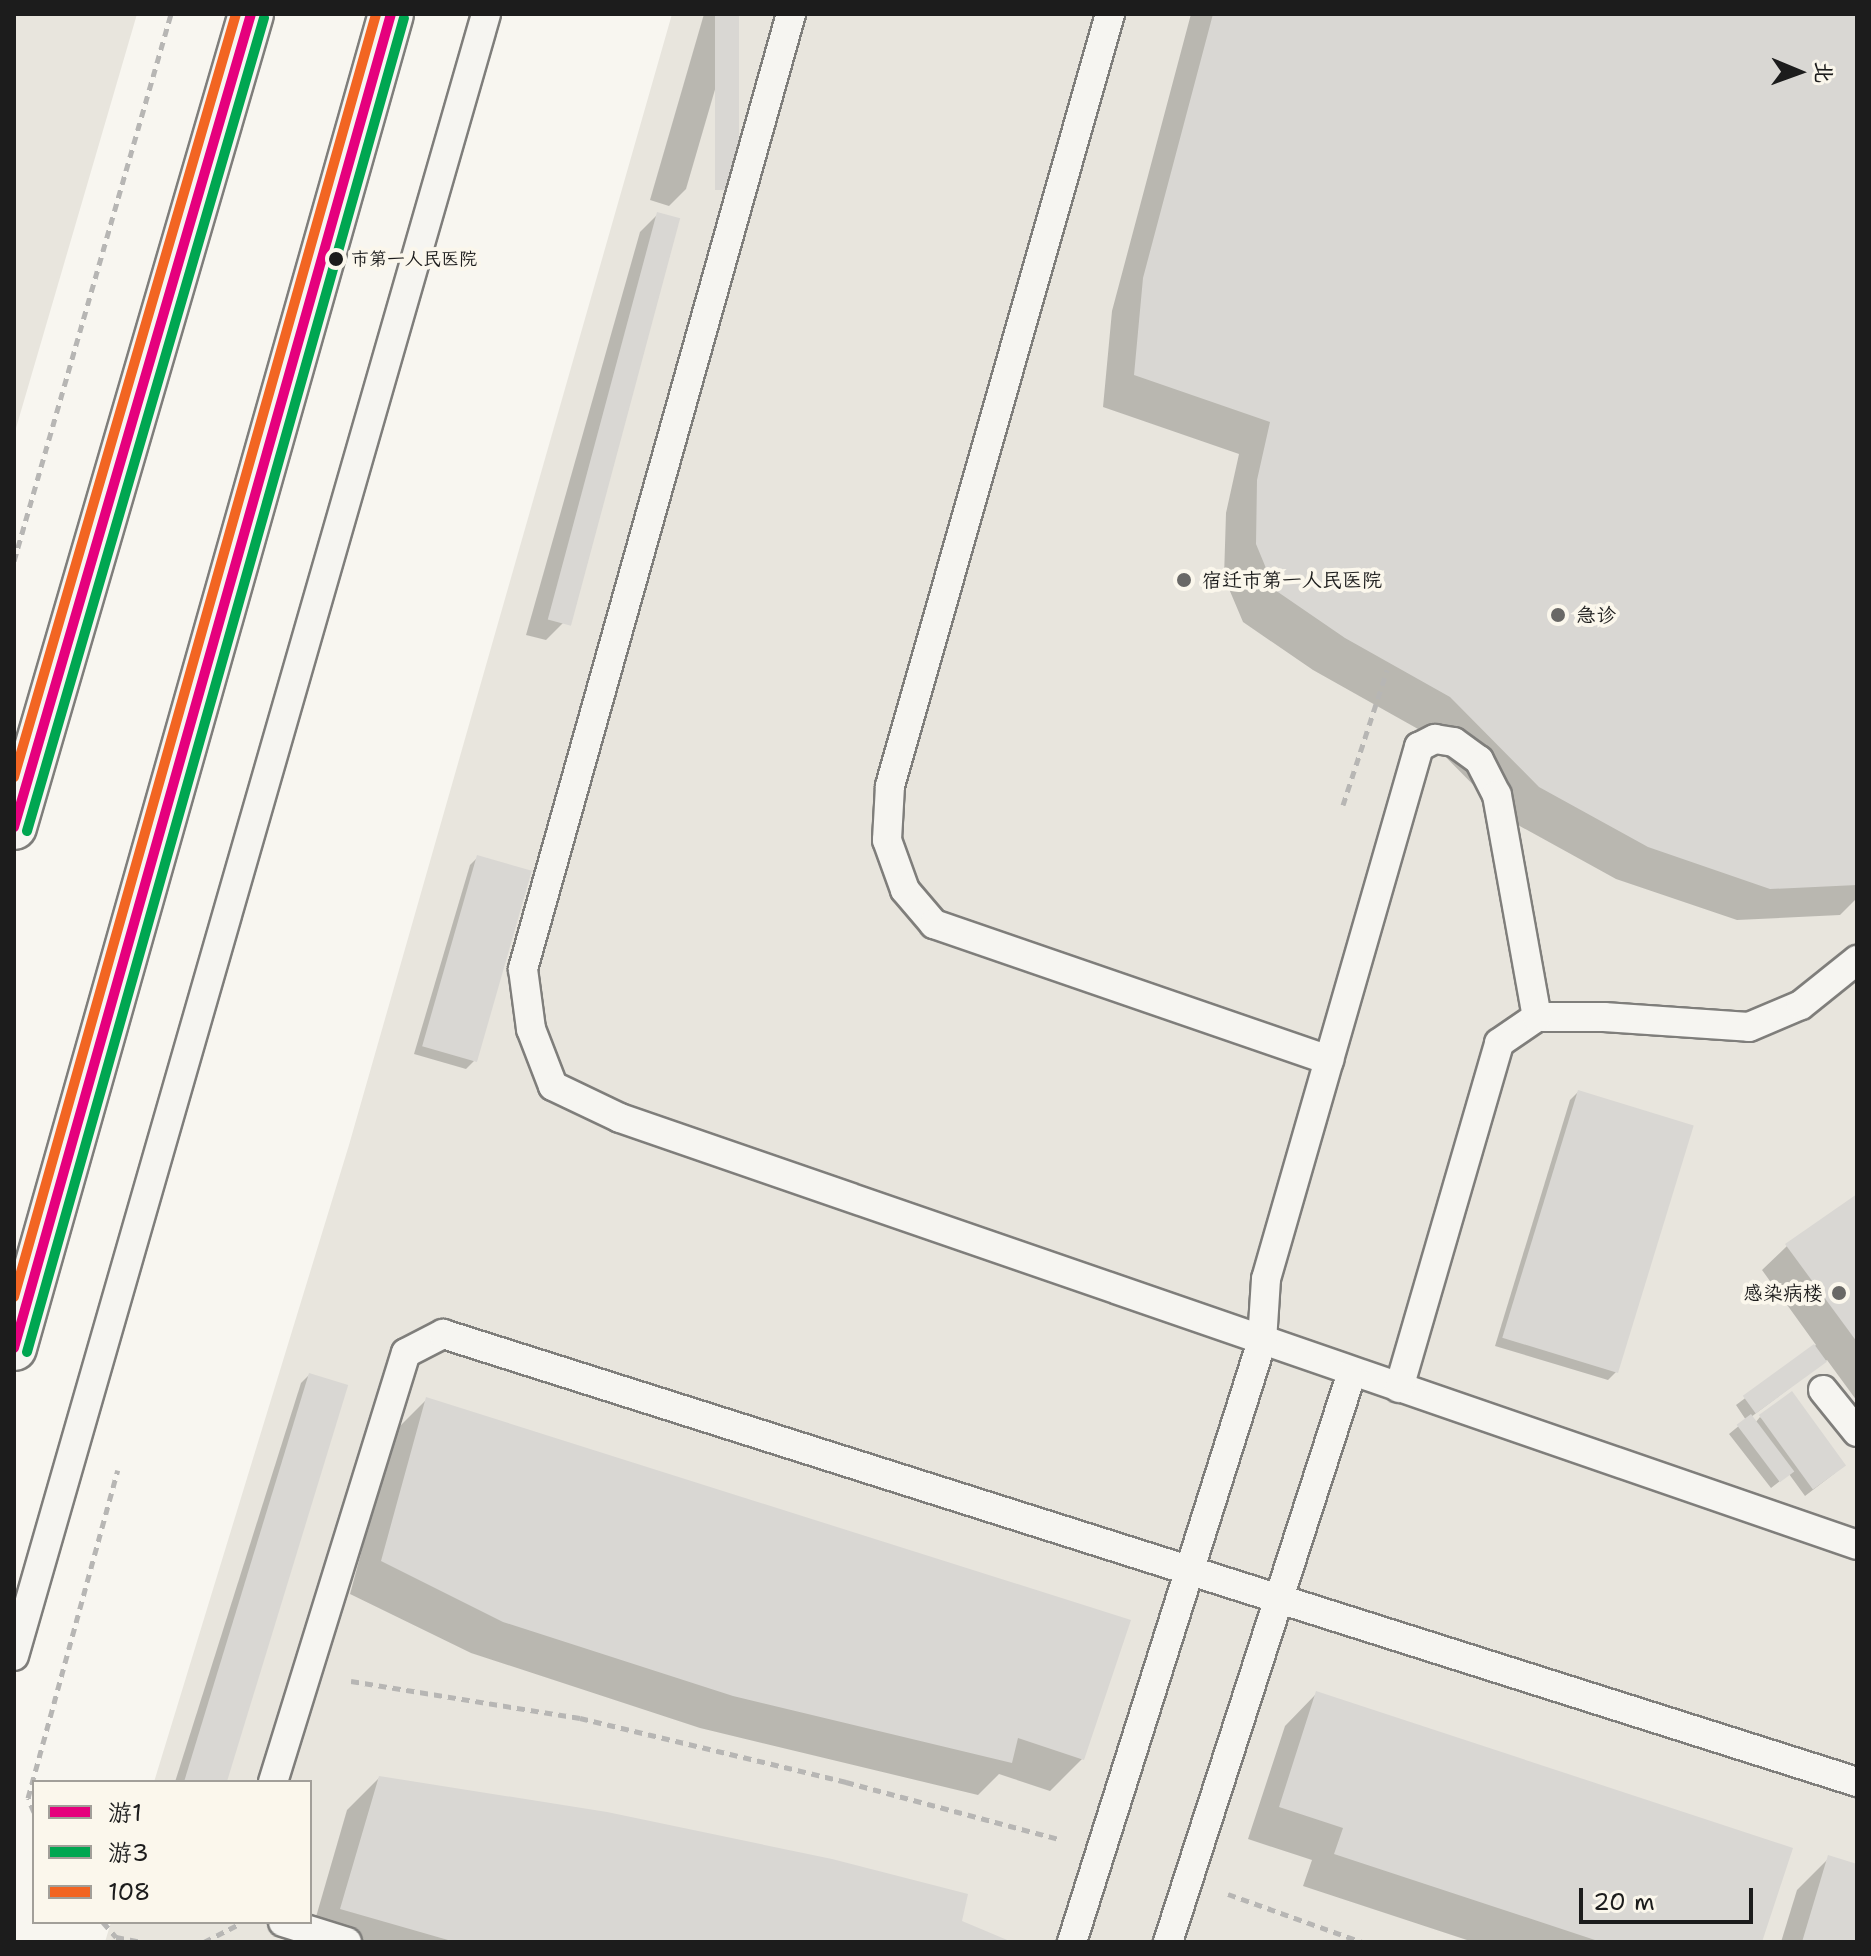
<!DOCTYPE html>
<meta charset="utf-8">
<style>
body{margin:0}
#map{position:relative;width:1871px;height:1956px;overflow:hidden;background:#f8f6f0;font-family:"Shantell Sans","LXGW WenKai TC",sans-serif}
div>[style]{position:absolute}
.built>*{inset:0;background:#e8e5dd}
.shadow>*{inset:0;background:#0003}
.building>*{inset:0;background:#d9d7d3;transform-origin:0 0}
.path>*{height:5px;margin-top:-2.5px;transform-origin:0;background:repeating-linear-gradient(90deg,#b7b6b4 0 8px,transparent 0 14px)}
.roads{filter:drop-shadow(2px 0 #7f7e7b) drop-shadow(-2px 0 #7f7e7b) drop-shadow(0 2px #7f7e7b) drop-shadow(0 -2px #7f7e7b)}
.service>*{height:28px;margin:-14px;padding:0 14px;transform-origin:14px;border-radius:14px;background:#f6f5f1}
.primary>*{height:44px;margin:-22px;padding:0 22px;transform-origin:22px;border-radius:22px;background:#f6f5f1}
.bus-1>*{height:10px;margin:-5px;padding:0 5px;transform-origin:5px;border-radius:5px;background:#e5007d}
.bus-2>*{height:10px;margin:-5px;padding:0 5px;transform-origin:5px;border-radius:5px;background:#00a651}
.bus-3>*{height:10px;margin:-5px;padding:0 5px;transform-origin:5px;border-radius:5px;background:#f26522}
.dots>*{width:22px;height:22px;translate:-50% -50%;box-sizing:border-box;border:4px solid #fbf7ec;border-radius:50%}
span{translate:-50% -50%;white-space:nowrap;text-align:center;line-height:1.15;-webkit-text-stroke:8px #fbf7ec;paint-order:stroke}
.bus-label{font-size:18px;color:#1c1c1c}
.left{translate:0 -50%;text-align:left}
.poi-label{font-size:20px;color:#1c1c1c}
.right{translate:-100% -50%;text-align:right}
.frame{position:absolute;inset:0;border:16px solid #1c1c1c;pointer-events:none}
.legend{position:absolute;left:32px;top:1780px;width:280px;height:144px;box-sizing:border-box;background:#fbf7ec;border:2px solid #a29f99;margin:0;padding:10px 14px;list-style:none;font-size:24px;color:#1c1c1c}
.legend li{display:flex;align-items:center;gap:16px;height:40px}
.legend b{width:40px;border:2px solid #a29f99}
.north{position:absolute;left:1759px;top:32px;width:80px;height:80px;-webkit-text-stroke:6px #fbf7ec;paint-order:stroke;rotate:91deg;font-size:22px;font-weight:700;line-height:32px;text-align:center;color:#1c1c1c}
.north::after{content:'';display:block;margin:auto;width:28px;height:36px;background:#1c1c1c;clip-path:polygon(50% 0,100% 100%,50% 72%,0 100%)}
.scale{position:absolute;left:1579px;top:1888px;width:174px;height:36px;box-sizing:border-box;border:4px solid #1c1c1c;border-top:0;padding-left:10px;font-size:24px;line-height:28px;white-space:nowrap;color:#1c1c1c;-webkit-text-stroke:6px #fbf7ec;paint-order:stroke}
</style>
<div id="map">
<div class="built">
<i style="clip-path:polygon(14px 14px,137px 14px,14px 435px)"></i>
<i style="clip-path:polygon(672px 14px,1857px 14px,1857px 1942px,105px 1942px,111px 1922px,310px 1922px,310px 1782px,154px 1782px,349px 1145px)"></i>
</div>
<div class="shadow">
<i style="clip-path:polygon(704px 14px,737px 14px,686px 189px,669px 206px,650px 200px)"></i>
<i style="clip-path:polygon(1191px 14px,1857px 14px,1857px 898px,1840px 915px,1737px 920px,1616px 879px,1507px 819px,1418px 729px,1313px 670px,1243px 622px,1224px 577px,1226px 513px,1239px 454px,1103px 407px,1112px 311px)"></i>
<i style="clip-path:polygon(657px 215px,563px 623px,546px 640px,526px 635px,640px 232px)"></i>
<i style="clip-path:polygon(478px 857px,474px 1061px,466px 1069px,414px 1054px,470px 865px)"></i>
<i style="clip-path:polygon(1578px 1092px,1616px 1372px,1608px 1380px,1495px 1346px,1570px 1100px)"></i>
<i style="clip-path:polygon(1857px 1196px,1857px 1401px,1827px 1360px,1751px 1417px,1755px 1423px,1760px 1417px,1835px 1473px,1805px 1496px,1789px 1474px,1771px 1488px,1729px 1434px,1746px 1420px,1736px 1405px,1816px 1345px,1762px 1270px,1787px 1246px)"></i>
<i style="clip-path:polygon(309px 1375px,221px 1782px,175px 1782px,301px 1383px)"></i>
<i style="clip-path:polygon(426px 1400px,1082px 1759px,1050px 1791px,999px 1774px,978px 1795px,700px 1728px,471px 1653px,350px 1594px,394px 1432px)"></i>
<i style="clip-path:polygon(1317px 1693px,1760px 1942px,1473px 1942px,1303px 1886px,1312px 1860px,1248px 1839px,1285px 1726px)"></i>
<i style="clip-path:polygon(379px 1778px,960px 1922px,1007px 1942px,309px 1941px,347px 1810px)"></i>
<i style="clip-path:polygon(1829px 1858px,1857px 1866px,1857px 1942px,1781px 1942px,1797px 1890px)"></i>
</div>
<div class="building">
<i style="left:715px;top:14px;width:24px;height:176px"></i>
<i style="clip-path:polygon(1213px 14px,1857px 14px,1857px 885px,1770px 889px,1648px 847px,1539px 787px,1450px 697px,1345px 638px,1275px 590px,1256px 544px,1257px 480px,1270px 422px,1134px 375px,1143px 278px)"></i>
<i style="left:657px;top:212px;width:24px;height:422px;rotate:15deg"></i>
<i style="left:477px;top:855px;width:57px;height:199px;rotate:16deg"></i>
<i style="left:1578px;top:1090px;width:121px;height:259px;rotate:17deg"></i>
<i style="clip-path:polygon(1857px 1194px,1857px 1342px,1785px 1244px)"></i>
<i style="left:1814px;top:1344px;width:22px;height:88px;rotate:54deg"></i>
<i style="left:309px;top:1373px;width:41px;height:429px;rotate:17deg"></i>
<i style="left:1792px;top:1391px;width:92px;height:41px;rotate:54deg"></i>
<i style="clip-path:polygon(426px 1397px,1131px 1620px,1084px 1760px,1018px 1738px,1012px 1763px,733px 1696px,503px 1622px,381px 1561px)"></i>
<i style="left:1751px;top:1414px;width:72px;height:18px;rotate:53deg"></i>
<i style="clip-path:polygon(1316px 1691px,1793px 1848px,1762px 1942px,1601px 1942px,1334px 1854px,1343px 1828px,1279px 1807px)"></i>
<i style="clip-path:polygon(379px 1776px,607px 1812px,832px 1859px,968px 1894px,962px 1921px,1012px 1942px,455px 1942px,340px 1909px)"></i>
<i style="clip-path:polygon(1828px 1855px,1857px 1864px,1857px 1942px,1802px 1942px)"></i>
</div>
<div class="path">
<i style="left:14px;top:561px;width:569px;rotate:-73.99deg"></i>
<i style="left:1343px;top:805px;width:142px;rotate:-71.9deg"></i>
<i style="left:351px;top:1681px;width:232px;rotate:9.2deg"></i>
<i style="left:580px;top:1718px;width:274px;rotate:13.5deg"></i>
<i style="left:846px;top:1782px;width:220px;rotate:15deg"></i>
<i style="left:34px;top:1812px;width:15px;rotate:-113deg"></i>
<i style="left:28px;top:1798px;width:340px;rotate:-74.7deg"></i>
<i style="left:1228px;top:1894px;width:142px;rotate:19.7deg"></i>
<i style="left:103px;top:1922px;width:20px;rotate:49deg"></i>
<i style="left:116px;top:1937px;width:26px;rotate:11deg"></i>
<i style="left:204px;top:1942px;width:39px;rotate:-27deg"></i>
</div>
<div class="roads">
<div class="service">
<i style="left:791px;top:14px;width:992px;rotate:105.68deg"></i>
<i style="left:523px;top:969px;width:61px;rotate:82.4deg"></i>
<i style="left:531px;top:1029px;width:61px;rotate:68.9deg"></i>
<i style="left:553px;top:1086px;width:74px;rotate:25.5deg"></i>
<i style="left:620px;top:1118px;width:1309px;rotate:19.04deg"></i>
<i style="left:1110px;top:14px;width:803px;rotate:105.91deg"></i>
<i style="left:890px;top:786px;width:54px;rotate:93.2deg"></i>
<i style="left:887px;top:840px;width:53px;rotate:70.2deg"></i>
<i style="left:905px;top:890px;width:45px;rotate:49.5deg"></i>
<i style="left:934px;top:924px;width:418px;rotate:19deg"></i>
<i style="left:1399px;top:1388px;width:359px;rotate:-73.8deg"></i>
<i style="left:1499px;top:1043px;width:46px;rotate:-34.4deg"></i>
<i style="left:1537px;top:1017px;width:67px"></i>
<i style="left:1604px;top:1017px;width:145px;rotate:3.9deg"></i>
<i style="left:1749px;top:1027px;width:56px;rotate:-22.9deg"></i>
<i style="left:1801px;top:1005px;width:72px;rotate:-38.8deg"></i>
<i style="left:1823px;top:1390px;width:54px;rotate:51deg"></i>
<i style="left:14px;top:1656px;width:1708px;rotate:-73.96deg"></i>
<i style="left:273px;top:1782px;width:449px;rotate:-72.8deg"></i>
<i style="left:406px;top:1353px;width:42px;rotate:-27.2deg"></i>
<i style="left:443px;top:1334px;width:1483px;rotate:17.58deg"></i>
<i style="left:283px;top:1922px;width:67px;rotate:17.4deg"></i>
<i style="left:1072px;top:1942px;width:630px;rotate:-72.46deg"></i>
<i style="left:1262px;top:1341px;width:62px;rotate:-86.3deg"></i>
<i style="left:1266px;top:1279px;width:554px;rotate:-73.96deg"></i>
<i style="left:1419px;top:747px;width:18px;rotate:-27deg"></i>
<i style="left:1435px;top:739px;width:19px;rotate:9deg"></i>
<i style="left:1454px;top:742px;width:31px;rotate:36deg"></i>
<i style="left:1479px;top:760px;width:39px;rotate:63deg"></i>
<i style="left:1497px;top:795px;width:226px;rotate:79.8deg"></i>
<i style="left:1168px;top:1942px;width:599px;rotate:-72.11deg"></i>
</div>
<div class="primary">
<i style="left:14px;top:827px;width:847px;rotate:-73.75deg"></i>
<i style="left:14px;top:1348px;width:1386px;rotate:-74.22deg"></i>
</div>
</div>
<div class="bus-1">
<i style="left:14px;top:827px;width:847px;rotate:-73.75deg"></i>
<i style="left:14px;top:1348px;width:1386px;rotate:-74.22deg"></i>
</div>
<div class="bus-2">
<i style="left:27px;top:831px;width:847px;rotate:-73.75deg"></i>
<i style="left:27px;top:1352px;width:1386px;rotate:-74.22deg"></i>
</div>
<div class="bus-3">
<i style="left:14px;top:777px;width:795px;rotate:-73.78deg"></i>
<i style="left:14px;top:1297px;width:1333px;rotate:-74.24deg"></i>
</div>
<div class="dots">
<i style="left:336px;top:259px;background:#1c1c1c"></i>
<i style="left:1184px;top:580px;background:#696866"></i>
<i style="left:1558px;top:615px;background:#696866"></i>
<i style="left:1839px;top:1293px;background:#696866"></i>
</div>
<div class="bus-label">
<span class="left" style="left:351px;top:259px">市第一人民医院</span>
</div>
<div class="poi-label">
<span class="left" style="left:1202px;top:580px">宿迁市第一人民医院</span>
<span class="left" style="left:1576px;top:615px">急诊</span>
<span class="right" style="left:1823px;top:1293px">感染病楼</span>
</div>
<div class="frame"></div>
<ul class="legend">
<li><b style="height:10px;background:#e5007d"></b>游1</li>
<li><b style="height:10px;background:#00a651"></b>游3</li>
<li><b style="height:10px;background:#f26522"></b>108</li>
</ul>
<div class="north">北</div>
<div class="scale">20 m</div>
</div>
